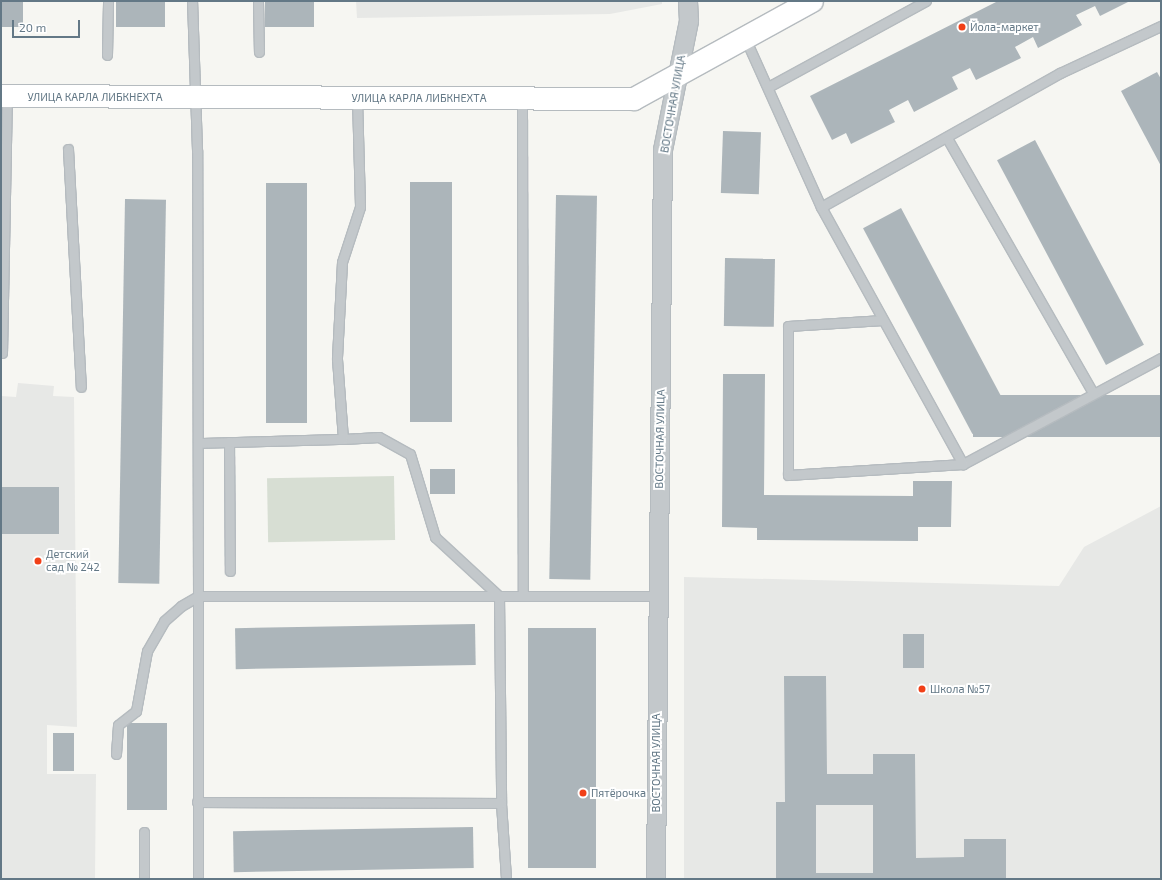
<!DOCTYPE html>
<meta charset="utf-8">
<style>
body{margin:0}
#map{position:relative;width:1162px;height:880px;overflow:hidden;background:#f6f6f2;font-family:"Exo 2",sans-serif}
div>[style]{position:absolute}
.built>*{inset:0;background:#e7e8e6}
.green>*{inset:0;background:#d7ded3;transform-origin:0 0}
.building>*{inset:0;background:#acb5ba;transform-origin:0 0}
.roads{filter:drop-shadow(1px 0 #b5bbbf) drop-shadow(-1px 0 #b5bbbf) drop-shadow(0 1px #b5bbbf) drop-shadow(0 -1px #b5bbbf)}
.lane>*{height:9px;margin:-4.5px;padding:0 4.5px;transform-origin:4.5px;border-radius:4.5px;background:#c3c8cb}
.street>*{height:18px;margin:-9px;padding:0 9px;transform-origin:9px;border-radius:9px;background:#c3c8cb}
.secondary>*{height:22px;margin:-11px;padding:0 11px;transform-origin:11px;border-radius:11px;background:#fff}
.dots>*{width:11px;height:11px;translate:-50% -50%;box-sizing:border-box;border:2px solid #fff;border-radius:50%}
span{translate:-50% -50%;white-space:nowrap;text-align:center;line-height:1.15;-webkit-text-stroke:4px #fff;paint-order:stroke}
.poi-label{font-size:11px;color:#637886}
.left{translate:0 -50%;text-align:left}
.street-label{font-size:11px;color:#637886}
.frame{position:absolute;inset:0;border:2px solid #637886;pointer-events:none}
.scale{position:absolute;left:12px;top:20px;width:68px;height:18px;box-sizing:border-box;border:2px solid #637886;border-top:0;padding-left:5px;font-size:12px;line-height:14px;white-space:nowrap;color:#637886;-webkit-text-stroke:3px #fff;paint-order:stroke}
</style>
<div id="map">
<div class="built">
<i style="clip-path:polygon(356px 1px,662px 1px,662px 4px,610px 14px,357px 18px)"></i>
<i style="clip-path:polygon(18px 383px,54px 386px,53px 396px,74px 397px,77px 727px,47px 725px,47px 774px,96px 774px,95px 879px,1px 879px,1px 396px,16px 397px)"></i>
<i style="clip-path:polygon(1161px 506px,1161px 879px,684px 879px,684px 577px,1059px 586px,1084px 547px)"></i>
</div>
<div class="green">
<i style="left:394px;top:476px;width:64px;height:127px;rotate:89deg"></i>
</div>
<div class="building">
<i style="left:1px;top:1px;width:22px;height:26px"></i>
<i style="left:116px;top:1px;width:49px;height:26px"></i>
<i style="left:265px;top:1px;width:49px;height:26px"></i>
<i style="clip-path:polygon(998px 1px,1130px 1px,1100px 16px,1095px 6px,1076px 15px,1082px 25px,1038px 48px,1033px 37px,1015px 47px,1021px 58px,976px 80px,970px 68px,952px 77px,958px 89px,914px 112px,908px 100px,889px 110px,895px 122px,851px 144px,846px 133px,832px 140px,810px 96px)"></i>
<i style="clip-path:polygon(1157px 72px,1161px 79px,1161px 166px,1121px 91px)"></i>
<i style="left:723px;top:131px;width:38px;height:62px;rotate:2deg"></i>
<i style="left:1035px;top:140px;width:232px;height:43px;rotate:62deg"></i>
<i style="left:410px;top:182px;width:42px;height:240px"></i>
<i style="left:266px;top:183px;width:41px;height:240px"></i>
<i style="left:556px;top:195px;width:41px;height:384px;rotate:1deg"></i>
<i style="left:125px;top:199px;width:41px;height:384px;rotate:1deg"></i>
<i style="left:901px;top:208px;width:233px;height:43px;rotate:62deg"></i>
<i style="left:725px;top:258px;width:50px;height:68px;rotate:1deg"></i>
<i style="clip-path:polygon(723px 374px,765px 374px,764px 495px,913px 496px,913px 481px,952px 481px,951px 527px,918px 527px,918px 541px,757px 540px,757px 528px,722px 527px)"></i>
<i style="left:1161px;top:395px;width:42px;height:188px;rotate:90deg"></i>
<i style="left:430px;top:469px;width:25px;height:25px"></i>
<i style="left:1px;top:487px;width:58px;height:47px"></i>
<i style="left:475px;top:624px;width:41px;height:240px;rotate:89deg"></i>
<i style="left:528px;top:628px;width:68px;height:240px"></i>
<i style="left:903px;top:634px;width:21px;height:34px"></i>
<i style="clip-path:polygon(evenodd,784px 676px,826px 676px,827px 774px,873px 774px,873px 754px,915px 754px,916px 858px,964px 857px,964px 839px,1006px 839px,1006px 879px,776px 879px,776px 802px,785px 802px,784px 676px,816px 805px,873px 805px,873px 873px,816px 873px,816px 805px)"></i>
<i style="left:127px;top:723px;width:40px;height:87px"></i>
<i style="left:53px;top:733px;width:21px;height:38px"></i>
<i style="left:473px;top:827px;width:41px;height:240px;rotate:89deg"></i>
</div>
<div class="roads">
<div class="lane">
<i style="left:258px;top:1px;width:51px;rotate:88.9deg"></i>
<i style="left:745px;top:38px;width:185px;rotate:65.8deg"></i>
<i style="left:821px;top:207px;width:294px;rotate:61.1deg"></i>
<i style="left:963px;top:464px;width:225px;rotate:-28.2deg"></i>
<i style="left:107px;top:55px;width:54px;rotate:-88.9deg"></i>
<i style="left:768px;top:87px;width:180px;rotate:-28.6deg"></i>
<i style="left:357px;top:98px;width:109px;rotate:88.4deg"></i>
<i style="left:360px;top:207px;width:58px;rotate:108.1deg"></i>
<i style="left:342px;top:262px;width:97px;rotate:93deg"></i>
<i style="left:337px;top:359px;width:80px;rotate:85.7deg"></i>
<i style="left:343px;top:439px;width:36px;rotate:-3deg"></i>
<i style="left:379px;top:437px;width:35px;rotate:29deg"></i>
<i style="left:410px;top:454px;width:87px;rotate:73.2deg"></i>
<i style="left:435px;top:537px;width:87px;rotate:42.7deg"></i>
<i style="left:499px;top:596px;width:207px;rotate:89.4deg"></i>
<i style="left:501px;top:803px;width:76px;rotate:86.2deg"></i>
<i style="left:522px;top:99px;width:497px;rotate:89.9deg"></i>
<i style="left:947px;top:138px;width:294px;rotate:60.2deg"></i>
<i style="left:68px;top:149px;width:238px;rotate:86.9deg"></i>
<i style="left:821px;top:207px;width:274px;rotate:-29.3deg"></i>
<i style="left:1060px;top:73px;width:111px;rotate:-25deg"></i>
<i style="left:883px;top:320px;width:95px;rotate:176.4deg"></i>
<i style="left:788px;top:326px;width:149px;rotate:90deg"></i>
<i style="left:788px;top:475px;width:175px;rotate:-3.6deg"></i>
<i style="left:2px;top:353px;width:257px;rotate:-88.9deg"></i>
<i style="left:229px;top:442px;width:129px;rotate:89.6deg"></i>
<i style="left:198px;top:443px;width:145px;rotate:-1.6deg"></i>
<i style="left:116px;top:754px;width:29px;rotate:-86deg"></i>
<i style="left:118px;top:725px;width:23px;rotate:-38deg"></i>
<i style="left:136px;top:711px;width:61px;rotate:-79.6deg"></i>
<i style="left:147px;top:651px;width:34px;rotate:-60deg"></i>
<i style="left:164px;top:621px;width:23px;rotate:-41deg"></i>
<i style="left:181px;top:606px;width:20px;rotate:-30deg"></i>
<i style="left:198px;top:596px;width:446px;rotate:-90.1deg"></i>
<i style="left:197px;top:150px;width:149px;rotate:-91.9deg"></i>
<i style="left:197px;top:802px;width:304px;rotate:0.2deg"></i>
<i style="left:144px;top:832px;width:47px;rotate:90deg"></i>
<i style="left:198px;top:879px;width:283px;rotate:-90deg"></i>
<i style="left:198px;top:596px;width:460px"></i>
</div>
<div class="street">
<i style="left:656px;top:879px;width:729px;rotate:-89.45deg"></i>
<i style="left:663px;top:150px;width:132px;rotate:-78.6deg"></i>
<i style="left:689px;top:21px;width:20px;rotate:-93deg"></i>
</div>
<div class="secondary">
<i style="left:1px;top:96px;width:633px;rotate:0.27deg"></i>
<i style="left:634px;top:99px;width:203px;rotate:-28.8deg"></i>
</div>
</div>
<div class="dots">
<i style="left:962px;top:27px;background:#f14018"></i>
<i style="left:38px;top:561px;background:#f14018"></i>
<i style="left:922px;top:689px;background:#f14018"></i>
<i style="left:583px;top:793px;background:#f14018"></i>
</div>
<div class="poi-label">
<span class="left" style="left:970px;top:27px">Йола-маркет</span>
<span class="left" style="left:46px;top:561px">Детский<br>сад № 242</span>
<span class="left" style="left:930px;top:689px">Школа №57</span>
<span class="left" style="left:591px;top:793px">Пятёрочка</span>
</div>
<div class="street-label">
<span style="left:95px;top:97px">УЛИЦА КАРЛА ЛИБКНЕХТА</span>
<span style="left:419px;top:98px">УЛИЦА КАРЛА ЛИБКНЕХТА</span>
<span style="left:673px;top:104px;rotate:-80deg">ВОСТОЧНАЯ УЛИЦА</span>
<span style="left:660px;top:439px;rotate:-89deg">ВОСТОЧНАЯ УЛИЦА</span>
<span style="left:656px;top:763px;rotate:-90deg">ВОСТОЧНАЯ УЛИЦА</span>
</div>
<div class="frame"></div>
<div class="scale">20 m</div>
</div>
